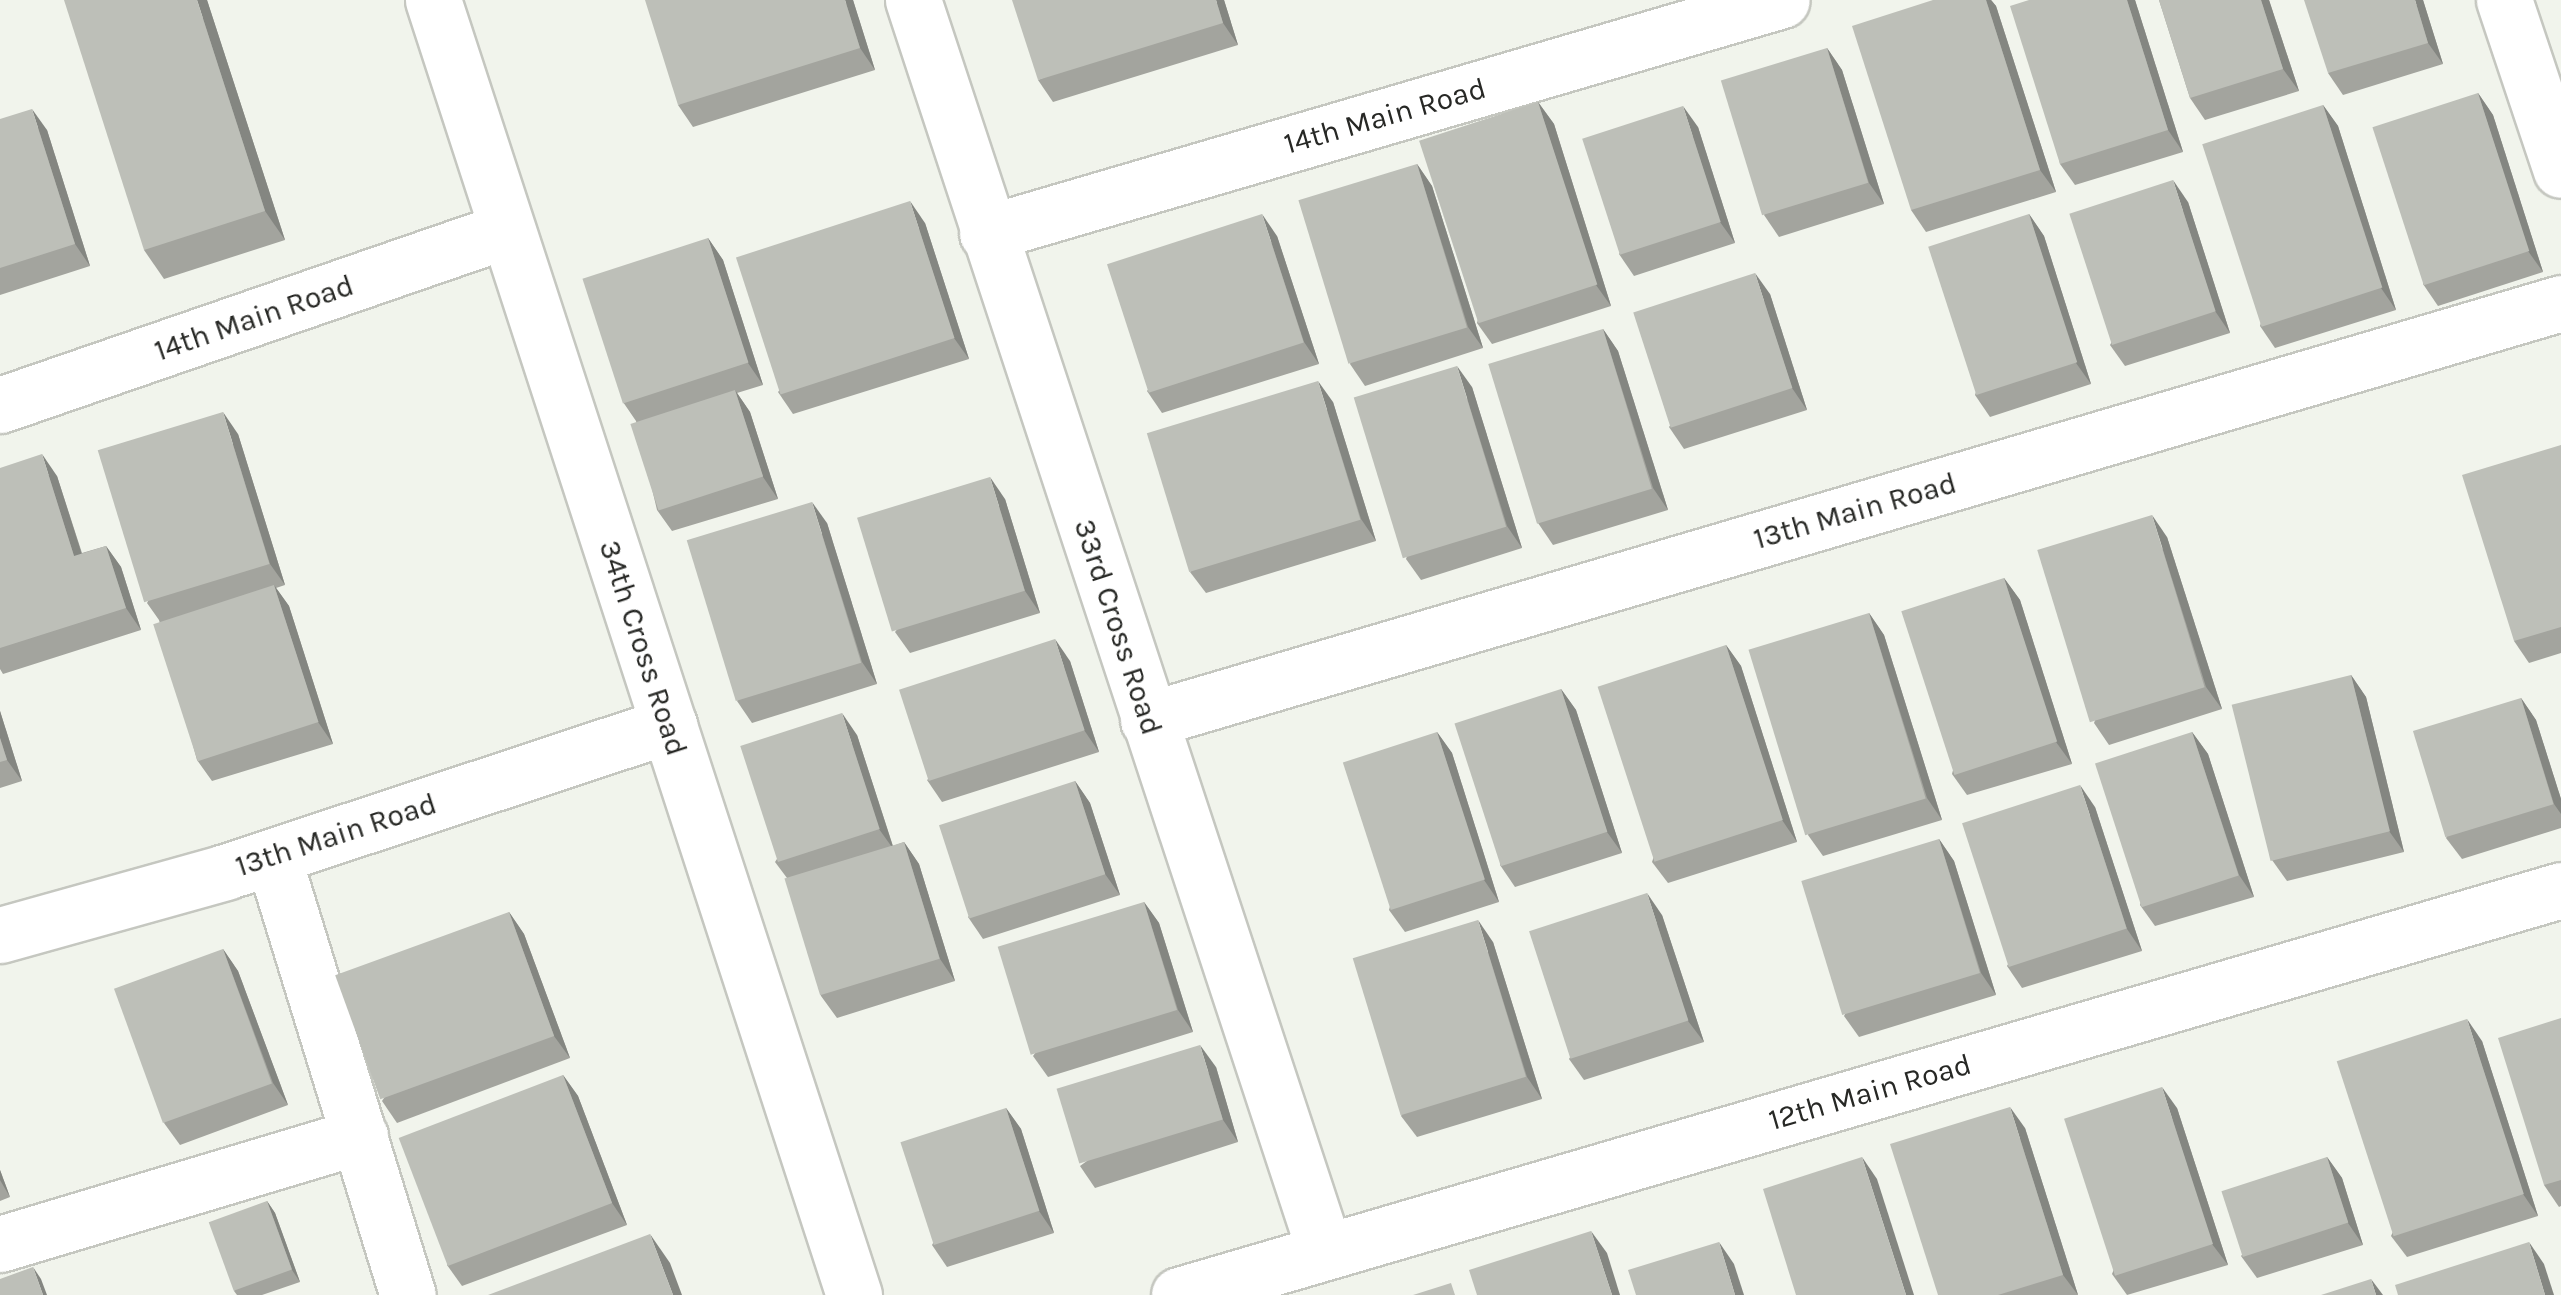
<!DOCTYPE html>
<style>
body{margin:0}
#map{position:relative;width:2561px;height:1295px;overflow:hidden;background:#f1f4ec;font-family:Karla,sans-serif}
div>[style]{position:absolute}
.roads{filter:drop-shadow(2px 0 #c5c7c0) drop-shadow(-2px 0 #c5c7c0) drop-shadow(0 2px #c5c7c0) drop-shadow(0 -2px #c5c7c0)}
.minor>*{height:55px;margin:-27.5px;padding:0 27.5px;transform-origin:27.5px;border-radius:27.5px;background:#fff}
.wall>*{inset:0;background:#a3a49e}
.shaded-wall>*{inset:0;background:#848681}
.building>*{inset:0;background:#bdbfb8;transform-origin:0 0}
span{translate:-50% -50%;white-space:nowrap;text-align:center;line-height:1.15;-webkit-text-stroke:9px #fff;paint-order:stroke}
.street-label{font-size:30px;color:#272825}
</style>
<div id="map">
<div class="roads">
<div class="minor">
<i style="left:433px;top:0;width:1362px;rotate:71.99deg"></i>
<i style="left:913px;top:0;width:1318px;rotate:71.78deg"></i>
<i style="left:2504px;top:0;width:179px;rotate:71.5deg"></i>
<i style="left:987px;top:233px;width:828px;rotate:-16.33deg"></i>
<i style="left:0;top:405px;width:536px;rotate:-19.04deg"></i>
<i style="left:1148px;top:720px;width:1473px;rotate:-16.44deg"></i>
<i style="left:273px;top:857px;width:458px;rotate:72.9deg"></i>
<i style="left:0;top:935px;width:234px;rotate:-15.6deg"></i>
<i style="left:225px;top:872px;width:468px;rotate:-18.3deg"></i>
<i style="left:0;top:1244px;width:376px;rotate:-16.7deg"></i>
<i style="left:1179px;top:1295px;width:1440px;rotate:-16.33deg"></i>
</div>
</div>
<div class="wall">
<i style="clip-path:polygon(207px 0,285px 240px,164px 279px,144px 250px)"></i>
<i style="clip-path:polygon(853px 0,875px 70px,693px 127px,678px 105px)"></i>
<i style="clip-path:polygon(1224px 0,1238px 45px,1053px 102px,1038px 80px)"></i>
<i style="clip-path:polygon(1933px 0,1991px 0,1996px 6px,2056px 192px,1926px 232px,1911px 210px)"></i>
<i style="clip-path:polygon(2029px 0,2135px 0,2183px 152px,2075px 185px,2060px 164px)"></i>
<i style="clip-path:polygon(2159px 0,2269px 0,2299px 91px,2205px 120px,2190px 98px)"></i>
<i style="clip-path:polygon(2423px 0,2443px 64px,2343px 95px,2328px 73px)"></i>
<i style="clip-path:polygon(1827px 48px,1842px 70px,1884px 204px,1779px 237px,1764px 215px)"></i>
<i style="clip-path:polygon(2478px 93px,2493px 115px,2543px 272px,2438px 306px,2423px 284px)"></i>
<i style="clip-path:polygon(1538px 102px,1554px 124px,1611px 306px,1492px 344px,1477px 323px)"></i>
<i style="clip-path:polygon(2323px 105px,2338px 126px,2396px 310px,2275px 348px,2260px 326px)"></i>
<i style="clip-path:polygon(0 119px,47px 130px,90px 266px,0 295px)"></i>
<i style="clip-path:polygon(1698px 127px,1735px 243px,1634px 276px,1619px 254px)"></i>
<i style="clip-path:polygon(1417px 164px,1432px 186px,1483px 348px,1365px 386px,1350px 364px)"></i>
<i style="clip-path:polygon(2188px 202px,2230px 333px,2125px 366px,2110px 345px)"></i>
<i style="clip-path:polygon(2029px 214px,2044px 236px,2091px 384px,1990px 417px,1975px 395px)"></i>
<i style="clip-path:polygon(925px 223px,969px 359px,793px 414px,778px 392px)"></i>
<i style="clip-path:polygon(1277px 236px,1319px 364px,1162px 413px,1147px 391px)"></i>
<i style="clip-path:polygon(708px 238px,723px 260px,763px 385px,737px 393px,750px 412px,778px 499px,672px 531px,657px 510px,636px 421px,623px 402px)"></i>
<i style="clip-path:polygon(1770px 294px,1807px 410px,1684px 449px,1669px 427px)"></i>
<i style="clip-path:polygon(1603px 329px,1618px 351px,1668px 510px,1553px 545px,1538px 523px)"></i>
<i style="clip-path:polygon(1472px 387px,1522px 548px,1421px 580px,1406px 559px)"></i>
<i style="clip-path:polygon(1333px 402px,1376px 541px,1206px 593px,1190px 572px)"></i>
<i style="clip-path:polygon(238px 434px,285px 585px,276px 588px,289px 606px,333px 744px,212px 781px,197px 760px,159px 620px,147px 603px)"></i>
<i style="clip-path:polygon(2561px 445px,2561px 653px,2529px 663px,2514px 641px)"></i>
<i style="clip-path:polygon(0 468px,57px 476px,82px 553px,106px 546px,121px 567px,141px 630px,3px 674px,0 669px)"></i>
<i style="clip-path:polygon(1005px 499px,1040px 613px,910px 653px,895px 632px)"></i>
<i style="clip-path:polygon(827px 523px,877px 684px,752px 723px,737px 701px)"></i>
<i style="clip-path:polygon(2167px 537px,2222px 709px,2109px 745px,2094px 723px)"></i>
<i style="clip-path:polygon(2004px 578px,2020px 600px,2072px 764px,1967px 795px,1952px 774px)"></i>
<i style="clip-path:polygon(1869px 613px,1884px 635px,1942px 820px,1823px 856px,1808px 835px)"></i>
<i style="clip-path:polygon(1726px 645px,1741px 666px,1797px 842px,1668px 883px,1652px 862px)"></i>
<i style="clip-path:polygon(1070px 661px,1099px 752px,942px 802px,927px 780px)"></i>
<i style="clip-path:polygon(2351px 675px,2366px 697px,2404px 852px,2287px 881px,2272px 860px)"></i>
<i style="clip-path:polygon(1561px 689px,1576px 710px,1622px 853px,1515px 887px,1500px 865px)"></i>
<i style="clip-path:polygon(2521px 698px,2536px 720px,2561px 799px,2561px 828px,2462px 859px,2446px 838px)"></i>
<i style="clip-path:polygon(0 711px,22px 781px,0 788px)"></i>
<i style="clip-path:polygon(1437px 732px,1452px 753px,1499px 902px,1405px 932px,1389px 910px)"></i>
<i style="clip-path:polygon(2192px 732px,2208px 754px,2254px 897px,2155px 926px,2140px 905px)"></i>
<i style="clip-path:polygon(857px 735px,893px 846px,904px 842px,919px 864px,955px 981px,837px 1018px,821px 996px,787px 878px,775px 862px)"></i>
<i style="clip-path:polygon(1075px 781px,1090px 803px,1120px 895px,983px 939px,968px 917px)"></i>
<i style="clip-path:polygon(2095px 807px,2142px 951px,2022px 988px,2007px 966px)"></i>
<i style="clip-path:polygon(1939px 839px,1954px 861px,1996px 995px,1859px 1037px,1844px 1016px)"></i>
<i style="clip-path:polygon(1144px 902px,1159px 923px,1193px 1032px,1048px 1077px,1033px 1056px)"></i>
<i style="clip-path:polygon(509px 912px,524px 934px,570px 1058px,397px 1123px,382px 1101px)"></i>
<i style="clip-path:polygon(1662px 915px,1704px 1042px,1584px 1080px,1569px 1059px)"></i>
<i style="clip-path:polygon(1493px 942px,1542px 1099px,1417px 1137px,1401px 1116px)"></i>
<i style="clip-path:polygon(223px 949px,238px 971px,288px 1105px,180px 1145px,164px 1123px)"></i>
<i style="clip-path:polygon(2561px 1018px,2561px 1206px,2559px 1207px,2544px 1185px)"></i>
<i style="clip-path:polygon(2482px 1041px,2538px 1216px,2407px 1257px,2391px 1236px)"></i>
<i style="clip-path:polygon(1216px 1067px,1238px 1142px,1095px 1188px,1080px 1166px)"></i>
<i style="clip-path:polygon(563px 1075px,578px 1096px,627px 1225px,462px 1286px,447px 1265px)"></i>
<i style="clip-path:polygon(1006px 1108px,1021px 1129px,1054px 1233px,947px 1267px,932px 1245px)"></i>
<i style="clip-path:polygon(2177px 1108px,2228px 1265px,2127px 1295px,2112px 1274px)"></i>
<i style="clip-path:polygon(2025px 1128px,2078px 1295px,1938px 1295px)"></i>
<i style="clip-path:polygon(2327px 1157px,2342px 1178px,2363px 1245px,2257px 1278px,2241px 1256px)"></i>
<i style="clip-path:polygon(0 1170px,10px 1197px,0 1201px)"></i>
<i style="clip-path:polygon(267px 1201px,275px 1213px,300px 1282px,262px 1295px,237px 1295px,234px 1291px)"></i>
</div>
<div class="shaded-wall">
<i style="clip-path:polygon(197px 0,207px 0,285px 240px,265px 211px)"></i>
<i style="clip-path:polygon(845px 0,853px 0,875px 70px,860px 48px)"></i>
<i style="clip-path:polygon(1216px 0,1224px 0,1238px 45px,1223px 23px)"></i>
<i style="clip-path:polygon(1986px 0,1991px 0,1996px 6px,2056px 192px,2040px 170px)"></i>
<i style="clip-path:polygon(2127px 0,2135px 0,2183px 152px,2168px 130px)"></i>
<i style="clip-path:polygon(2261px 0,2269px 0,2299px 91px,2283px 69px)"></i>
<i style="clip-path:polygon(2415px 0,2423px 0,2443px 64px,2428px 43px)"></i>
<i style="clip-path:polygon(1827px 48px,1842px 70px,1884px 204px,1869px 183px)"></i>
<i style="clip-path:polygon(2478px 93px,2493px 115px,2543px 272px,2528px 251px)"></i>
<i style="clip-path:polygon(1538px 102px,1554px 124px,1611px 306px,1596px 285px)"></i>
<i style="clip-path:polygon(2323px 105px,2338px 126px,2396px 310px,2381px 288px)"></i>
<i style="clip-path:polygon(1683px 106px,1698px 127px,1735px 243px,1720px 222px)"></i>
<i style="clip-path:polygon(32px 109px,47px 130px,90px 266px,75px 244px)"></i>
<i style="clip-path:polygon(1417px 164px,1432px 186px,1483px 348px,1468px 327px)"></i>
<i style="clip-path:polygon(2173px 180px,2188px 202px,2230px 333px,2215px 311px)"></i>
<i style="clip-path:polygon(910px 201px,925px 223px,969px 359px,954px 338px)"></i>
<i style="clip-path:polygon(1262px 214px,1277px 236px,1319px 364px,1304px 342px)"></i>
<i style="clip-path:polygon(2029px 214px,2044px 236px,2091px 384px,2076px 363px)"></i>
<i style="clip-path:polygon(708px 238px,723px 260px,763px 385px,748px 363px)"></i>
<i style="clip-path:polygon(1755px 273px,1770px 294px,1807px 410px,1792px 388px)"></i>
<i style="clip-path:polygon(1603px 329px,1618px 351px,1668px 510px,1653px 488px)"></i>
<i style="clip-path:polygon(1457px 366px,1472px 387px,1522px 548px,1507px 526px)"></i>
<i style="clip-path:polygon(1318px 381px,1333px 402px,1376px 541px,1361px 519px)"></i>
<i style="clip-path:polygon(735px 390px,750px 412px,778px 499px,763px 477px)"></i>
<i style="clip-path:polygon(223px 412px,238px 434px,285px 585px,270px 564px)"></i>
<i style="clip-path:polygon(42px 454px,57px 476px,89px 577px,74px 556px)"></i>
<i style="clip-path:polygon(990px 477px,1005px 499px,1040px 613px,1025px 591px)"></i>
<i style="clip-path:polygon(812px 502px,827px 523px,877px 684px,862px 662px)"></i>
<i style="clip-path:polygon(2152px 515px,2167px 537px,2222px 709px,2206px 687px)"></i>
<i style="clip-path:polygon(106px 546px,121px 567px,141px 630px,126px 608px)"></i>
<i style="clip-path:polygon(2004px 578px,2020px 600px,2072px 764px,2056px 742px)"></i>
<i style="clip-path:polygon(274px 585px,289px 606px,333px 744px,318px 722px)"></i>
<i style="clip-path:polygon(1869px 613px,1884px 635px,1942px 820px,1927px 798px)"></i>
<i style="clip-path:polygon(1055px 639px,1070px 661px,1099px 752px,1084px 730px)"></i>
<i style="clip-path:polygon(1726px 645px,1741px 666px,1797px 842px,1782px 820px)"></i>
<i style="clip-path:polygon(2351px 675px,2366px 697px,2404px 852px,2389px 831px)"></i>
<i style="clip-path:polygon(1561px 689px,1576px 710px,1622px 853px,1607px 832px)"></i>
<i style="clip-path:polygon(2521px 698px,2536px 720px,2561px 799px,2561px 814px,2554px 804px)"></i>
<i style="clip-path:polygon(0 711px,22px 781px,7px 760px,0 738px)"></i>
<i style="clip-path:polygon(842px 713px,857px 735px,894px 850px,879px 829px)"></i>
<i style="clip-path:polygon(1437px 732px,1452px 753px,1499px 902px,1484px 880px)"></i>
<i style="clip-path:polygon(2192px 732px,2208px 754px,2254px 897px,2239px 875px)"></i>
<i style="clip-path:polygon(1075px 781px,1090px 803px,1120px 895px,1105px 874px)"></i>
<i style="clip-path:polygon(2080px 785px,2095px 807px,2142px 951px,2127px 929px)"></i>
<i style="clip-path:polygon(1939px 839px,1954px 861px,1996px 995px,1981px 973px)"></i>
<i style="clip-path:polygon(904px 842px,919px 864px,955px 981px,940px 959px)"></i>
<i style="clip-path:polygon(1647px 893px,1662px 915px,1704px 1042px,1688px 1021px)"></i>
<i style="clip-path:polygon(1144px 902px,1159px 923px,1193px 1032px,1178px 1010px)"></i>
<i style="clip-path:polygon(509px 912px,524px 934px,570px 1058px,554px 1036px)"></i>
<i style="clip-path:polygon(1478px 920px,1493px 942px,1542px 1099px,1527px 1077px)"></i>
<i style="clip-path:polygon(223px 949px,238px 971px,288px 1105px,273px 1083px)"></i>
<i style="clip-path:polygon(2467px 1019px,2482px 1041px,2538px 1216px,2523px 1194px)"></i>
<i style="clip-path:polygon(1200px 1045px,1216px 1067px,1238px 1142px,1223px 1120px)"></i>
<i style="clip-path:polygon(563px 1075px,578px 1096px,627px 1225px,612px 1203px)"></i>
<i style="clip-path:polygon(2162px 1087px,2177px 1108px,2228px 1265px,2212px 1244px)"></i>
<i style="clip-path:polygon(2010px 1107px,2025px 1128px,2078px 1295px,2063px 1275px)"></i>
<i style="clip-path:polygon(1006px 1108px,1021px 1129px,1054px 1233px,1039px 1211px)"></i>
<i style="clip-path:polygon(1862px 1157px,1877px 1179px,1914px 1295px,1906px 1295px)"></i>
<i style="clip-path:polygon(2327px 1157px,2342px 1178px,2363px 1245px,2348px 1223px)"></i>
<i style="clip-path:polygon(0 1170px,10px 1197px,0 1180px)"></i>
<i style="clip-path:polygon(267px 1201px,275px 1213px,300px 1282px,292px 1270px)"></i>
<i style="clip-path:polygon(1591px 1231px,1607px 1253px,1620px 1295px,1612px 1295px)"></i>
<i style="clip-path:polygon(650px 1234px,670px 1263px,682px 1295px,673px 1295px)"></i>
<i style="clip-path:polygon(1719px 1242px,1734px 1264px,1744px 1295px,1735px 1295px)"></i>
<i style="clip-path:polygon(2529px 1242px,2544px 1264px,2554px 1295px,2545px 1295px)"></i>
<i style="clip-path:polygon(33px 1267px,41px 1279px,47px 1295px,43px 1295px)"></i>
<i style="clip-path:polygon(2371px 1279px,2383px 1295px,2376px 1295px)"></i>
</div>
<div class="building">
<i style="clip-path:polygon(64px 0,197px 0,265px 211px,144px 250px)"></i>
<i style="clip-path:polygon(645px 0,845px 0,860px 48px,678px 105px)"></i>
<i style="clip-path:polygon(1012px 0,1216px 0,1223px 23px,1038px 80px)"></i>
<i style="clip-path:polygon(1933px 0,1986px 0,2040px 170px,1911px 210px,1852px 26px)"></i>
<i style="clip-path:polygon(2029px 0,2127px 0,2168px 130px,2060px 164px,2010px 6px)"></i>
<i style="clip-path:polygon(2159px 0,2261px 0,2283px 69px,2190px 98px)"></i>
<i style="clip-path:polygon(2304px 0,2415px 0,2428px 43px,2328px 73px)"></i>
<i style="left:1827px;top:48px;width:141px;height:111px;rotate:73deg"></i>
<i style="left:2478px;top:93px;width:166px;height:111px;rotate:72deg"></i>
<i style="left:1538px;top:102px;width:192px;height:125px;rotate:72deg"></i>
<i style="left:2323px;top:105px;width:192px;height:127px;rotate:72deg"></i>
<i style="left:1683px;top:106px;width:122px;height:106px;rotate:72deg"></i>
<i style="clip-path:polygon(32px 109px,75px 244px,0 268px,0 119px)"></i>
<i style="left:1417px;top:164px;width:171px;height:124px;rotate:73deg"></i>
<i style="left:2173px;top:180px;width:138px;height:109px;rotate:72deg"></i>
<i style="left:910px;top:201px;width:144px;height:183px;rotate:72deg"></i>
<i style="left:1262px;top:214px;width:135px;height:163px;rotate:72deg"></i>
<i style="left:2029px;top:214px;width:156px;height:106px;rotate:72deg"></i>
<i style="left:708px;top:238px;width:131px;height:132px;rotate:72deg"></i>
<i style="left:1755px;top:273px;width:121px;height:128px;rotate:72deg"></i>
<i style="left:1603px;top:329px;width:167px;height:120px;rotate:73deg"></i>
<i style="left:1457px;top:366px;width:168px;height:108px;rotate:73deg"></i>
<i style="left:1318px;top:381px;width:145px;height:179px;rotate:73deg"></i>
<i style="left:735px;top:390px;width:91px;height:110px;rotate:72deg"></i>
<i style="left:223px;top:412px;width:159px;height:131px;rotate:73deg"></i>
<i style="clip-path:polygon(2561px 445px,2561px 627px,2514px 641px,2462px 475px)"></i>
<i style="clip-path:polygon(42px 454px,74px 556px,106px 546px,126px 608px,0 648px,0 468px)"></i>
<i style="left:990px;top:477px;width:119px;height:139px;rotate:73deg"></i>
<i style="left:812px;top:502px;width:168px;height:131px;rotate:73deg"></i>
<i style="left:2152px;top:515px;width:180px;height:120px;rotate:73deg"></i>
<i style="left:2004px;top:578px;width:172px;height:108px;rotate:72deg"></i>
<i style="left:274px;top:585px;width:144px;height:127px;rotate:72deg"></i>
<i style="left:1869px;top:613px;width:194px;height:126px;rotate:73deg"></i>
<i style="left:1055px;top:639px;width:96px;height:164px;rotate:72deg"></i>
<i style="left:1726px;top:645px;width:184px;height:135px;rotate:72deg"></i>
<i style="left:2351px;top:675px;width:161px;height:123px;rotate:76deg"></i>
<i style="left:1561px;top:689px;width:150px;height:112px;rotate:72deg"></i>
<i style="left:2521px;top:698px;width:111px;height:113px;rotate:73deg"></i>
<i style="left:842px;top:713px;width:122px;height:107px;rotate:72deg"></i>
<i style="left:1437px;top:732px;width:155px;height:99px;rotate:72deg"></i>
<i style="left:2192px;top:732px;width:151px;height:102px;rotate:72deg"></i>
<i style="clip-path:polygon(0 738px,7px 760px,0 762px)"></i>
<i style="left:1075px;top:781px;width:98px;height:143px;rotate:72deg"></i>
<i style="left:2080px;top:785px;width:151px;height:124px;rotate:72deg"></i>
<i style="left:1939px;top:839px;width:140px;height:144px;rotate:73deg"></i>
<i style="left:904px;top:842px;width:122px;height:125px;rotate:73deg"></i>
<i style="left:1647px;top:893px;width:134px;height:124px;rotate:72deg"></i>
<i style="left:1144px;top:902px;width:113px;height:153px;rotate:73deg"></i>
<i style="left:509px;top:912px;width:132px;height:185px;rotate:70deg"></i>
<i style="left:1478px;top:920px;width:164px;height:131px;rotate:73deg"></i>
<i style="left:223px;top:949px;width:143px;height:116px;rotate:70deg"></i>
<i style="clip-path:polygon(2561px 1018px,2561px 1180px,2544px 1185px,2498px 1038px)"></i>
<i style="left:2467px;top:1019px;width:184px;height:137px;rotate:72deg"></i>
<i style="left:1200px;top:1045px;width:78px;height:150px;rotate:73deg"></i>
<i style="left:563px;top:1075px;width:137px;height:176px;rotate:69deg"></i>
<i style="left:2162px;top:1087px;width:165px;height:103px;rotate:72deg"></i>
<i style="clip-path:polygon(2010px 1107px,2063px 1275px,1998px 1295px,1938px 1295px,1890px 1144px)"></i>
<i style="left:1006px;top:1108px;width:108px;height:111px;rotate:72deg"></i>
<i style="clip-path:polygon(1862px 1157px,1906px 1295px,1796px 1295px,1763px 1189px)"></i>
<i style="left:2327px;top:1157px;width:69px;height:111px;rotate:72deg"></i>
<i style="left:267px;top:1201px;width:73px;height:62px;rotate:70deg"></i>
<i style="clip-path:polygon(1591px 1231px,1612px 1295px,1477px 1295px,1469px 1270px)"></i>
<i style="clip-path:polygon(650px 1234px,673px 1295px,488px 1295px)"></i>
<i style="clip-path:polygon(1719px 1242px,1735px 1295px,1636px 1295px,1628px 1270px)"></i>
<i style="clip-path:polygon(2529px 1242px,2545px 1295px,2398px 1295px,2395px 1285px)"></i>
<i style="clip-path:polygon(33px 1267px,43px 1295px,0 1295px,0 1279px)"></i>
<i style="clip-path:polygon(2371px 1279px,2376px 1295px,2321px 1295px)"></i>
<i style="clip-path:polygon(1451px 1283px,1455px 1295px,1413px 1295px)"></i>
</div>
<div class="street-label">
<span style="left:1385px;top:116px;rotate:-16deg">14th Main Road</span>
<span style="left:254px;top:318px;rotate:-19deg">14th Main Road</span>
<span style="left:1855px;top:511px;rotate:-16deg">13th Main Road</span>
<span style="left:1118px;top:627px;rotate:72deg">33rd Cross Road</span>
<span style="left:643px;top:648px;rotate:72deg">34th Cross Road</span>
<span style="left:336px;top:835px;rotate:-18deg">13th Main Road</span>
<span style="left:1870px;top:1092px;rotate:-16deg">12th Main Road</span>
</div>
</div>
